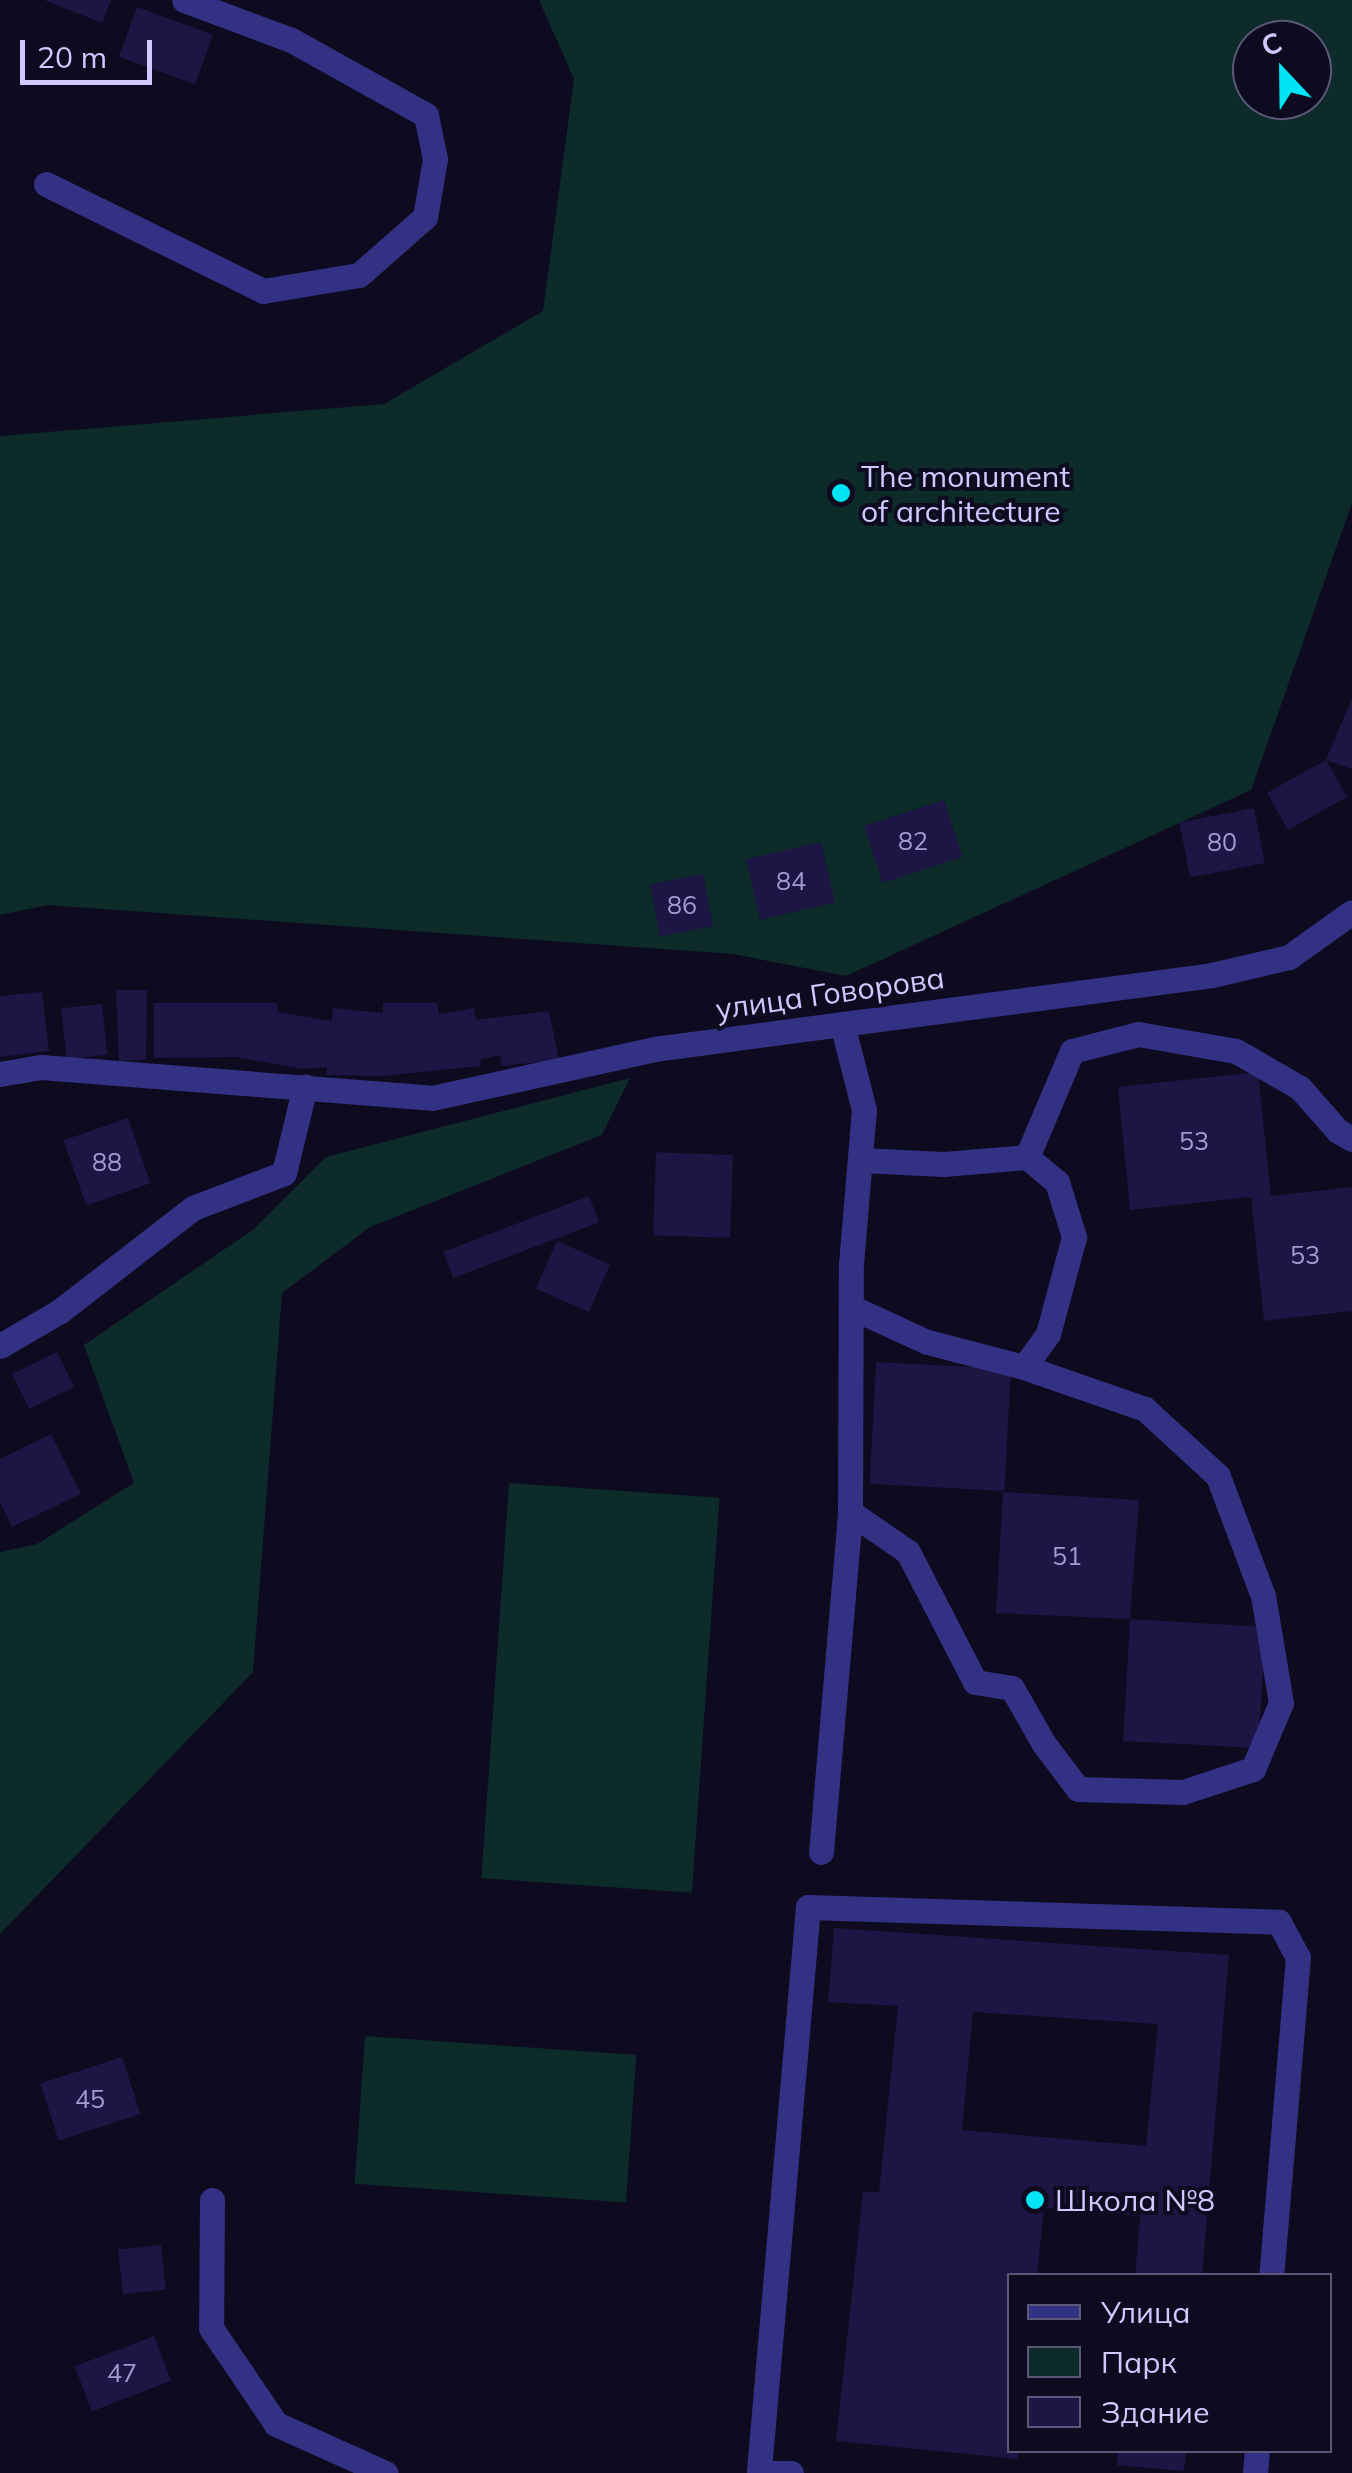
<!DOCTYPE html>
<meta charset="utf-8">
<style>
body{margin:0}
#map{position:relative;width:1352px;height:2473px;overflow:hidden;background:#0e0b20;font-family:Mulish,sans-serif}
div>[style]{position:absolute}
.green>*{inset:0;background:#0d2b29;transform-origin:0 0}
.building>*{inset:0;background:#1d1543;transform-origin:0 0}
.minor>*{height:25px;margin:-12.5px;padding:0 12.5px;transform-origin:12.5px;border-radius:12.5px;background:#323184}
.dots>*{width:28px;height:28px;translate:-50% -50%;box-sizing:border-box;border:5px solid #0e0b20;border-radius:50%}
span{translate:-50% -50%;white-space:nowrap;text-align:center;line-height:1.15;-webkit-text-stroke:8px #0e0b20;paint-order:stroke}
.number-label{font-size:25px;color:#a29dd0}
.number-label span{-webkit-text-stroke-width:0}
.poi-label{font-size:30px;color:#cecaff}
.left{translate:0 -50%;text-align:left}
.street-label{font-size:30px;color:#cecaff}
.legend{position:absolute;left:1007px;top:2273px;width:325px;height:180px;box-sizing:border-box;background:#0e0b20;border:2px solid #5b5779;margin:0;padding:12px 18px;list-style:none;font-size:30px;color:#cecaff}
.legend li{display:flex;align-items:center;gap:20px;height:50px}
.legend b{width:50px;border:2px solid #5b5779}
.north{position:absolute;left:1232px;top:20px;width:100px;height:100px;box-sizing:border-box;background:#0e0b20;border:2px solid #5b5779;border-radius:50%;rotate:338deg;font-size:28px;font-weight:700;line-height:40px;text-align:center;color:#cecaff}
.north::after{content:'';display:block;margin:auto;width:35px;height:45px;background:#00e4f5;clip-path:polygon(50% 0,100% 100%,50% 72%,0 100%)}
.scale{position:absolute;left:20px;top:40px;width:132px;height:45px;box-sizing:border-box;border:5px solid #cecaff;border-top:0;padding-left:12px;font-size:30px;line-height:35px;white-space:nowrap;color:#cecaff;-webkit-text-stroke:8px #0e0b20;paint-order:stroke}
</style>
<div id="map">
<div class="green">
<i style="clip-path:polygon(evenodd,539px 0,1352px 0,1352px 503px,1251px 790px,846px 976px,733px 954px,47px 905px,0 915px,0 436px,384px 404px,543px 311px,574px 79px,539px 0,1252px 40px,1312px 40px,1312px 100px,1252px 100px,1252px 40px)"></i>
<i style="clip-path:polygon(630px 1078px,602px 1135px,370px 1227px,282px 1293px,253px 1672px,0 1934px,0 1552px,37px 1544px,134px 1483px,84px 1345px,254px 1229px,326px 1157px)"></i>
<i style="left:509px;top:1483px;width:211px;height:396px;rotate:4deg"></i>
<i style="left:365px;top:2036px;width:272px;height:148px;rotate:4deg"></i>
</div>
<div class="building">
<i style="clip-path:polygon(44px 0,111px 0,102px 23px)"></i>
<i style="left:137px;top:7px;width:81px;height:53px;rotate:20deg"></i>
<i style="clip-path:polygon(1352px 698px,1352px 769px,1326px 760px,1347px 797px,1288px 830px,1267px 793px,1326px 760px)"></i>
<i style="left:944px;top:800px;width:60px;height:84px;rotate:72deg"></i>
<i style="left:1254px;top:808px;width:56px;height:76px;rotate:79deg"></i>
<i style="left:821px;top:842px;width:62px;height:77px;rotate:77deg"></i>
<i style="left:703px;top:874px;width:53px;height:54px;rotate:79deg"></i>
<i style="clip-path:polygon(116px 990px,147px 990px,146px 1060px,119px 1061px)"></i>
<i style="clip-path:polygon(42px 992px,49px 1051px,0 1057px,0 996px)"></i>
<i style="clip-path:polygon(154px 1003px,277px 1003px,278px 1012px,332px 1021px,333px 1008px,383px 1013px,383px 1003px,437px 1003px,439px 1014px,474px 1008px,476px 1020px,549px 1011px,559px 1060px,502px 1066px,500px 1055px,481px 1059px,480px 1066px,384px 1076px,326px 1075px,327px 1067px,302px 1069px,237px 1057px,154px 1058px)"></i>
<i style="left:102px;top:1004px;width:51px;height:41px;rotate:84deg"></i>
<i style="clip-path:polygon(1258px 1072px,1271px 1196px,1352px 1187px,1352px 1311px,1264px 1321px,1251px 1197px,1130px 1210px,1118px 1087px)"></i>
<i style="left:128px;top:1118px;width:69px;height:68px;rotate:71deg"></i>
<i style="left:733px;top:1155px;width:83px;height:77px;rotate:92deg"></i>
<i style="left:589px;top:1196px;width:28px;height:156px;rotate:69deg"></i>
<i style="left:557px;top:1241px;width:58px;height:52px;rotate:24deg"></i>
<i style="left:57px;top:1352px;width:39px;height:50px;rotate:64deg"></i>
<i style="left:876px;top:1362px;width:135px;height:122px;rotate:3deg"></i>
<i style="clip-path:polygon(51px 1434px,81px 1494px,12px 1527px,0 1502px,0 1459px)"></i>
<i style="clip-path:polygon(1003px 1492px,1139px 1500px,1130px 1619px,1266px 1627px,1258px 1748px,1123px 1741px,1130px 1619px,996px 1613px)"></i>
<i style="clip-path:polygon(evenodd,834px 1928px,1229px 1955px,1202px 2276px,1135px 2276px,1140px 2216px,1044px 2208px,1037px 2276px,1009px 2276px,1009px 2450px,1019px 2450px,1018px 2459px,836px 2441px,863px 2192px,879px 2192px,898px 2006px,828px 2002px,834px 1928px,973px 2012px,1158px 2024px,1146px 2146px,962px 2130px,973px 2012px)"></i>
<i style="left:122px;top:2057px;width:60px;height:86px;rotate:72deg"></i>
<i style="left:161px;top:2245px;width:45px;height:43px;rotate:84deg"></i>
<i style="left:154px;top:2336px;width:48px;height:85px;rotate:69deg"></i>
<i style="clip-path:polygon(1118px 2450px,1186px 2450px,1184px 2471px,1117px 2465px)"></i>
</div>
<div class="minor">
<i style="left:46px;top:184px;width:242px;rotate:26.2deg"></i>
<i style="left:263px;top:291px;width:97px;rotate:-9.5deg"></i>
<i style="left:359px;top:275px;width:88px;rotate:-41.3deg"></i>
<i style="left:425px;top:217px;width:59px;rotate:-80.2deg"></i>
<i style="left:435px;top:159px;width:45px;rotate:-101.6deg"></i>
<i style="left:426px;top:115px;width:154px;rotate:-150.9deg"></i>
<i style="left:291px;top:40px;width:114px;rotate:-159.5deg"></i>
<i style="left:0;top:1074px;width:42px;rotate:-9.7deg"></i>
<i style="left:41px;top:1067px;width:392px;rotate:4.5deg"></i>
<i style="left:432px;top:1098px;width:227px;rotate:-12.4deg"></i>
<i style="left:654px;top:1049px;width:563px;rotate:-7.55deg"></i>
<i style="left:1212px;top:975px;width:79px;rotate:-13.2deg"></i>
<i style="left:1289px;top:957px;width:77px;rotate:-35.5deg"></i>
<i style="left:1027px;top:1157px;width:115px;rotate:-67deg"></i>
<i style="left:1072px;top:1051px;width:68px;rotate:-14.4deg"></i>
<i style="left:1138px;top:1034px;width:99px;rotate:9.8deg"></i>
<i style="left:1236px;top:1051px;width:74px;rotate:30deg"></i>
<i style="left:1300px;top:1088px;width:57px;rotate:48.5deg"></i>
<i style="left:1338px;top:1131px;width:16px;rotate:30deg"></i>
<i style="left:860px;top:1160px;width:84px;rotate:2.7deg"></i>
<i style="left:944px;top:1164px;width:83px;rotate:-4.8deg"></i>
<i style="left:1027px;top:1157px;width:39px;rotate:40deg"></i>
<i style="left:1057px;top:1182px;width:58px;rotate:72.8deg"></i>
<i style="left:1074px;top:1237px;width:100px;rotate:105deg"></i>
<i style="left:1048px;top:1334px;width:41px;rotate:126deg"></i>
<i style="left:0;top:1346px;width:69px;rotate:-30.3deg"></i>
<i style="left:60px;top:1311px;width:168px;rotate:-37.8deg"></i>
<i style="left:193px;top:1208px;width:97px;rotate:-21deg"></i>
<i style="left:284px;top:1173px;width:89px;rotate:-76.4deg"></i>
<i style="left:850px;top:1512px;width:70px;rotate:34.6deg"></i>
<i style="left:908px;top:1552px;width:146px;rotate:62.7deg"></i>
<i style="left:975px;top:1682px;width:37px;rotate:9deg"></i>
<i style="left:1012px;top:1688px;width:64px;rotate:60.3deg"></i>
<i style="left:1044px;top:1744px;width:56px;rotate:52.9deg"></i>
<i style="left:1078px;top:1789px;width:105px;rotate:1.6deg"></i>
<i style="left:1183px;top:1792px;width:74px;rotate:-18.2deg"></i>
<i style="left:1253px;top:1769px;width:72px;rotate:-67deg"></i>
<i style="left:1281px;top:1703px;width:109px;rotate:-99.5deg"></i>
<i style="left:1263px;top:1596px;width:128px;rotate:-110.6deg"></i>
<i style="left:1218px;top:1476px;width:99px;rotate:-137.5deg"></i>
<i style="left:1145px;top:1409px;width:128px;rotate:-160.9deg"></i>
<i style="left:1024px;top:1367px;width:100px;rotate:-165.5deg"></i>
<i style="left:927px;top:1342px;width:84px;rotate:-155.3deg"></i>
<i style="left:821px;top:1852px;width:341px;rotate:-85.1deg"></i>
<i style="left:850px;top:1512px;width:248px;rotate:-89.8deg"></i>
<i style="left:851px;top:1264px;width:155px;rotate:-85.2deg"></i>
<i style="left:864px;top:1110px;width:89px;rotate:-104.3deg"></i>
<i style="left:212px;top:2200px;width:128px;rotate:90.4deg"></i>
<i style="left:211px;top:2328px;width:116px;rotate:55.9deg"></i>
<i style="left:276px;top:2424px;width:120px;rotate:24.2deg"></i>
<i style="left:759px;top:2470px;width:565px;rotate:-85.03deg"></i>
<i style="left:808px;top:1907px;width:471px;rotate:1.8deg"></i>
<i style="left:1279px;top:1922px;width:40px;rotate:62deg"></i>
<i style="left:1298px;top:1957px;width:320px;rotate:94.8deg"></i>
<i style="left:759px;top:2473px;width:32px"></i>
<i style="left:1255px;top:2473px;width:23px;rotate:-85deg"></i>
</div>
<div class="dots">
<i style="left:841px;top:493px;background:#00e4f5"></i>
<i style="left:1035px;top:2200px;background:#00e4f5"></i>
</div>
<div class="number-label">
<span style="left:913px;top:841px">82</span>
<span style="left:1222px;top:842px">80</span>
<span style="left:791px;top:881px">84</span>
<span style="left:682px;top:905px">86</span>
<span style="left:1194px;top:1141px">53</span>
<span style="left:107px;top:1162px">88</span>
<span style="left:1305px;top:1255px">53</span>
<span style="left:1067px;top:1556px">51</span>
<span style="left:90px;top:2099px">45</span>
<span style="left:122px;top:2373px">47</span>
</div>
<div class="poi-label">
<span class="left" style="left:861px;top:493px">The monument<br>of architecture</span>
<span class="left" style="left:1055px;top:2200px">Школа №8</span>
</div>
<div class="street-label">
<span style="left:830px;top:993px;rotate:-8deg">улица Говорова</span>
</div>
<ul class="legend">
<li><b style="height:12px;background:#323184"></b>Улица</li>
<li><b style="height:28px;background:#0d2b29"></b>Парк</li>
<li><b style="height:28px;background:#1d1543"></b>Здание</li>
</ul>
<div class="north">С</div>
<div class="scale">20 m</div>
</div>
